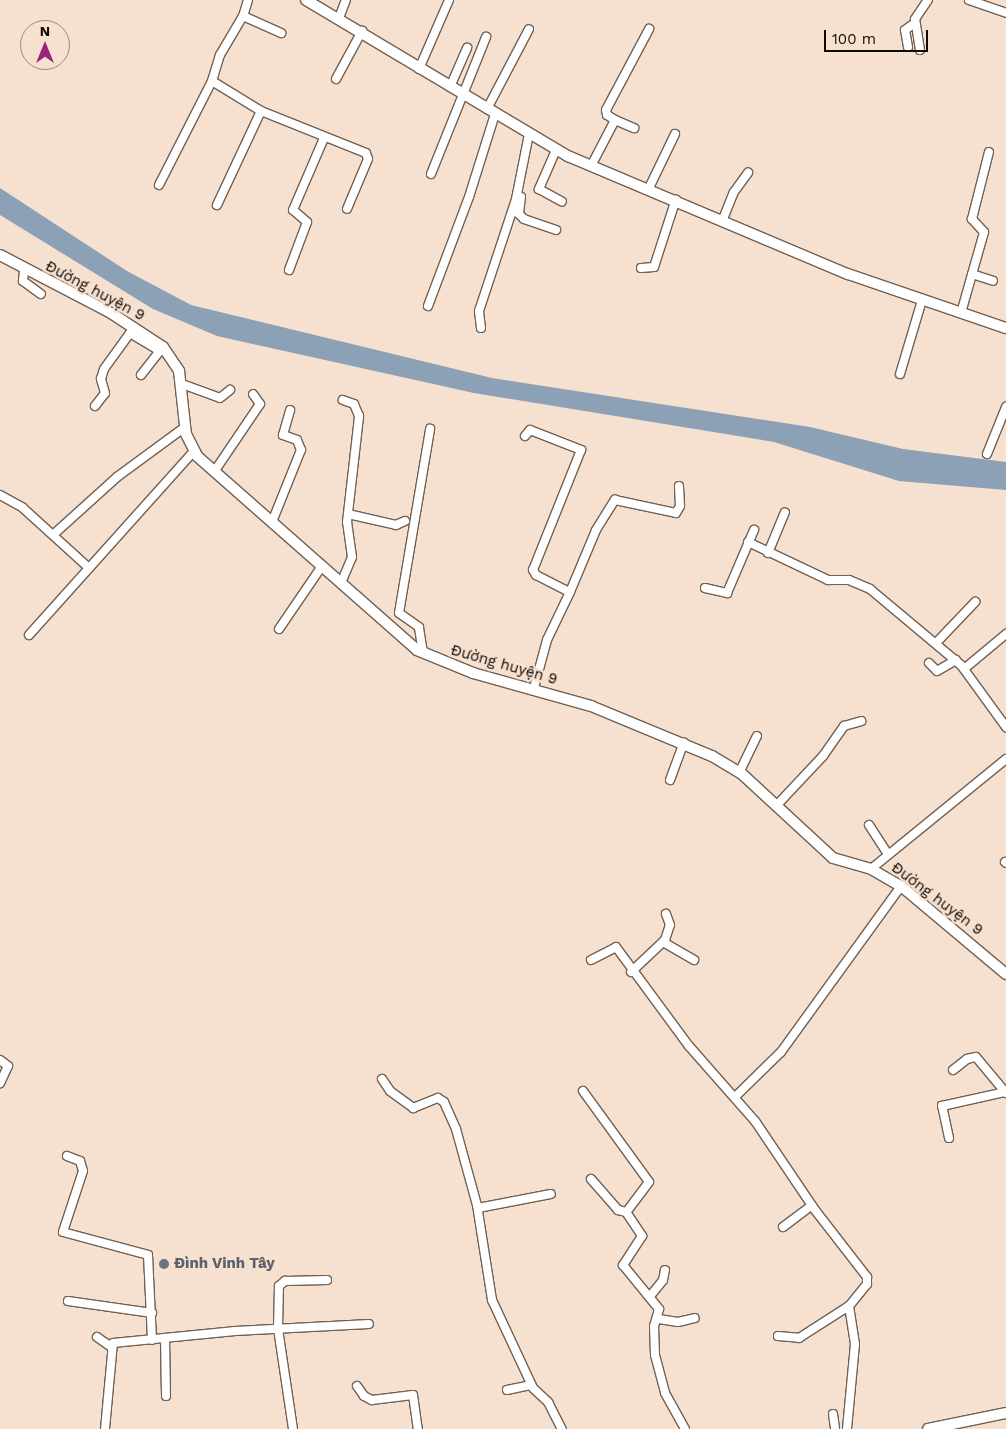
<!DOCTYPE html>
<meta charset="utf-8">
<style>
body{margin:0}
#map{position:relative;width:1006px;height:1429px;overflow:hidden;background:#f6e1d0;font-family:"Work Sans",sans-serif}
div>[style]{position:absolute}
.water>*{inset:0;background:#8ca0b6}
.roads{filter:drop-shadow(1px 0 #726052) drop-shadow(-1px 0 #726052) drop-shadow(0 1px #726052) drop-shadow(0 -1px #726052)}
.street>*{height:8px;margin:-4px;padding:0 4px;transform-origin:4px;border-radius:4px;background:#fff}
.secondary>*{height:10px;margin:-5px;padding:0 5px;transform-origin:5px;border-radius:5px;background:#fff}
.dots>*{width:14px;height:14px;translate:-50% -50%;box-sizing:border-box;border:2px solid #f6e1d0;border-radius:50%}
span{translate:-50% -50%;white-space:nowrap;text-align:center;line-height:1.15;-webkit-text-stroke:5px #f6e1d0;paint-order:stroke}
.street-label{font-size:15px;color:#100a05}
.worship-label{font-size:15px;color:#5b616d;font-weight:700}
.left{translate:0 -50%;text-align:left}
.north{position:absolute;left:20px;top:20px;width:50px;height:50px;box-sizing:border-box;background:#f6e1d0;border:1px solid #9a8b7f;border-radius:50%;rotate:0deg;font-size:14px;font-weight:700;line-height:20px;text-align:center;color:#100a05}
.north::after{content:'';display:block;margin:auto;width:18px;height:22px;background:#9a237e;clip-path:polygon(50% 0,100% 100%,50% 72%,0 100%)}
.scale{position:absolute;left:824px;top:30px;width:104px;height:22px;box-sizing:border-box;border:2px solid #100a05;border-top:0;padding-left:6px;font-size:15px;line-height:18px;white-space:nowrap;color:#100a05;-webkit-text-stroke:4px #f6e1d0;paint-order:stroke}
</style>
<div id="map">
<div class="water">
<i style="clip-path:polygon(0 188px,127px 271px,191px 305px,492px 378px,810px 427px,903px 449px,1006px 462px,1006px 490px,899px 481px,774px 442px,474px 393px,217px 336px,153px 309px,0 215px)"></i>
</div>
<div class="roads">
<div class="street">
<i style="left:248px;top:0;width:17px;rotate:107deg"></i>
<i style="left:243px;top:16px;width:42px;rotate:24.1deg"></i>
<i style="left:969px;top:0;width:39px;rotate:19deg"></i>
<i style="left:339px;top:18px;width:19px;rotate:-69deg"></i>
<i style="left:908px;top:47px;width:17px;rotate:-100deg"></i>
<i style="left:905px;top:30px;width:12px;rotate:-35deg"></i>
<i style="left:920px;top:50px;width:31px;rotate:-99deg"></i>
<i style="left:915px;top:19px;width:23px;rotate:-56deg"></i>
<i style="left:419px;top:69px;width:75px;rotate:-66.5deg"></i>
<i style="left:336px;top:79px;width:55px;rotate:-61.6deg"></i>
<i style="left:212px;top:81px;width:57px;rotate:31.5deg"></i>
<i style="left:261px;top:111px;width:104px;rotate:115.1deg"></i>
<i style="left:450px;top:87px;width:43px;rotate:-66.4deg"></i>
<i style="left:487px;top:109px;width:90px;rotate:-62.3deg"></i>
<i style="left:261px;top:111px;width:113px;rotate:21.8deg"></i>
<i style="left:366px;top:153px;width:6px;rotate:72deg"></i>
<i style="left:368px;top:159px;width:54px;rotate:112.8deg"></i>
<i style="left:615px;top:120px;width:9px;rotate:-148deg"></i>
<i style="left:607px;top:115px;width:5px;rotate:-101deg"></i>
<i style="left:606px;top:110px;width:92px;rotate:-62deg"></i>
<i style="left:556px;top:150px;width:43px;rotate:113.6deg"></i>
<i style="left:539px;top:189px;width:26px;rotate:29deg"></i>
<i style="left:591px;top:166px;width:52px;rotate:-62.4deg"></i>
<i style="left:615px;top:120px;width:21px;rotate:23deg"></i>
<i style="left:431px;top:174px;width:148px;rotate:-68.1deg"></i>
<i style="left:159px;top:185px;width:117px;rotate:-63deg"></i>
<i style="left:212px;top:81px;width:27px;rotate:-73deg"></i>
<i style="left:220px;top:55px;width:45px;rotate:-59.5deg"></i>
<i style="left:649px;top:188px;width:60px;rotate:-64.3deg"></i>
<i style="left:521px;top:197px;width:17px;rotate:97deg"></i>
<i style="left:519px;top:214px;width:7px;rotate:45deg"></i>
<i style="left:524px;top:219px;width:34px;rotate:19deg"></i>
<i style="left:723px;top:219px;width:29px;rotate:-68deg"></i>
<i style="left:734px;top:192px;width:24px;rotate:-54deg"></i>
<i style="left:641px;top:268px;width:13px;rotate:-4deg"></i>
<i style="left:654px;top:267px;width:71px;rotate:-72.1deg"></i>
<i style="left:289px;top:270px;width:51px;rotate:-69.4deg"></i>
<i style="left:307px;top:222px;width:18px;rotate:-139deg"></i>
<i style="left:293px;top:210px;width:78px;rotate:-66.7deg"></i>
<i style="left:24px;top:271px;width:10px;rotate:96deg"></i>
<i style="left:23px;top:281px;width:22px;rotate:36deg"></i>
<i style="left:972px;top:274px;width:22px;rotate:18deg"></i>
<i style="left:428px;top:306px;width:116px;rotate:-69.4deg"></i>
<i style="left:469px;top:197px;width:87px;rotate:-72.6deg"></i>
<i style="left:961px;top:313px;width:84px;rotate:-74.1deg"></i>
<i style="left:984px;top:232px;width:18px;rotate:-133deg"></i>
<i style="left:972px;top:219px;width:69px;rotate:-75.8deg"></i>
<i style="left:481px;top:328px;width:17px;rotate:-97deg"></i>
<i style="left:479px;top:311px;width:118px;rotate:-71.7deg"></i>
<i style="left:516px;top:199px;width:66px;rotate:-78.7deg"></i>
<i style="left:900px;top:374px;width:77px;rotate:-73.4deg"></i>
<i style="left:141px;top:375px;width:34px;rotate:-52deg"></i>
<i style="left:182px;top:384px;width:40px;rotate:20.2deg"></i>
<i style="left:220px;top:398px;width:13px;rotate:-39deg"></i>
<i style="left:95px;top:406px;width:16px;rotate:-52deg"></i>
<i style="left:105px;top:393px;width:15px;rotate:-106deg"></i>
<i style="left:101px;top:379px;width:10px;rotate:-73deg"></i>
<i style="left:104px;top:369px;width:44px;rotate:-54.2deg"></i>
<i style="left:130px;top:333px;width:35px;rotate:31deg"></i>
<i style="left:525px;top:436px;width:8px;rotate:-50deg"></i>
<i style="left:530px;top:430px;width:55px;rotate:21.4deg"></i>
<i style="left:581px;top:450px;width:129px;rotate:111.8deg"></i>
<i style="left:533px;top:570px;width:6px;rotate:59deg"></i>
<i style="left:536px;top:575px;width:38px;rotate:27deg"></i>
<i style="left:570px;top:592px;width:53px;rotate:115.6deg"></i>
<i style="left:547px;top:640px;width:50px;rotate:105.2deg"></i>
<i style="left:987px;top:454px;width:51px;rotate:-68deg"></i>
<i style="left:214px;top:472px;width:82px;rotate:-55.9deg"></i>
<i style="left:260px;top:404px;width:12px;rotate:-125deg"></i>
<i style="left:0;top:495px;width:26px;rotate:29deg"></i>
<i style="left:23px;top:508px;width:89px;rotate:42.3deg"></i>
<i style="left:348px;top:514px;width:49px;rotate:12.9deg"></i>
<i style="left:396px;top:525px;width:10px;rotate:-24deg"></i>
<i style="left:272px;top:522px;width:78px;rotate:-68.1deg"></i>
<i style="left:301px;top:450px;width:11px;rotate:-112deg"></i>
<i style="left:297px;top:440px;width:15px;rotate:-160deg"></i>
<i style="left:283px;top:435px;width:26px;rotate:-74deg"></i>
<i style="left:54px;top:534px;width:85px;rotate:-42.1deg"></i>
<i style="left:117px;top:477px;width:84px;rotate:-36.3deg"></i>
<i style="left:748px;top:542px;width:89px;rotate:25.4deg"></i>
<i style="left:828px;top:580px;width:21px"></i>
<i style="left:849px;top:580px;width:23px;rotate:23deg"></i>
<i style="left:870px;top:589px;width:119px;rotate:39.9deg"></i>
<i style="left:961px;top:665px;width:77px;rotate:54deg"></i>
<i style="left:768px;top:553px;width:44px;rotate:-67.5deg"></i>
<i style="left:341px;top:583px;width:28px;rotate:-67deg"></i>
<i style="left:352px;top:557px;width:35px;rotate:-98deg"></i>
<i style="left:347px;top:522px;width:107px;rotate:-83.5deg"></i>
<i style="left:359px;top:416px;width:13px;rotate:-113deg"></i>
<i style="left:354px;top:404px;width:12px;rotate:-160deg"></i>
<i style="left:705px;top:588px;width:23px;rotate:13deg"></i>
<i style="left:727px;top:593px;width:69px;rotate:-66.8deg"></i>
<i style="left:570px;top:592px;width:67px;rotate:-67.2deg"></i>
<i style="left:596px;top:530px;width:36px;rotate:-58deg"></i>
<i style="left:615px;top:500px;width:62px;rotate:12deg"></i>
<i style="left:676px;top:513px;width:8px;rotate:-60deg"></i>
<i style="left:680px;top:506px;width:20px;rotate:-93deg"></i>
<i style="left:279px;top:629px;width:76px;rotate:-55.7deg"></i>
<i style="left:29px;top:635px;width:247px;rotate:-48.1deg"></i>
<i style="left:936px;top:643px;width:57px;rotate:-46.4deg"></i>
<i style="left:423px;top:653px;width:26px;rotate:-99deg"></i>
<i style="left:419px;top:627px;width:24px;rotate:-145deg"></i>
<i style="left:399px;top:613px;width:187px;rotate:-80.4deg"></i>
<i style="left:929px;top:663px;width:11px;rotate:45deg"></i>
<i style="left:937px;top:671px;width:22px;rotate:-30deg"></i>
<i style="left:964px;top:669px;width:55px;rotate:-39.8deg"></i>
<i style="left:739px;top:773px;width:41px;rotate:-64.1deg"></i>
<i style="left:670px;top:780px;width:40px;rotate:-69.8deg"></i>
<i style="left:776px;top:806px;width:69px;rotate:-46.8deg"></i>
<i style="left:823px;top:756px;width:37px;rotate:-55deg"></i>
<i style="left:844px;top:726px;width:18px;rotate:-16deg"></i>
<i style="left:869px;top:825px;width:35px;rotate:57deg"></i>
<i style="left:1005px;top:862px;width:1px;rotate:45deg"></i>
<i style="left:871px;top:869px;width:174px;rotate:-39.2deg"></i>
<i style="left:663px;top:942px;width:36px;rotate:30deg"></i>
<i style="left:591px;top:960px;width:28px;rotate:-27deg"></i>
<i style="left:616px;top:947px;width:123px;rotate:53.6deg"></i>
<i style="left:689px;top:1046px;width:100px;rotate:48.7deg"></i>
<i style="left:755px;top:1121px;width:107px;rotate:56deg"></i>
<i style="left:815px;top:1210px;width:85px;rotate:52.2deg"></i>
<i style="left:867px;top:1277px;width:7px;rotate:90deg"></i>
<i style="left:867px;top:1284px;width:28px;rotate:129deg"></i>
<i style="left:849px;top:1306px;width:38px;rotate:81deg"></i>
<i style="left:855px;top:1344px;width:85px;rotate:95.4deg"></i>
<i style="left:631px;top:972px;width:47px;rotate:-43.3deg"></i>
<i style="left:665px;top:940px;width:16px;rotate:-72deg"></i>
<i style="left:670px;top:925px;width:12px;rotate:-110deg"></i>
<i style="left:0;top:1060px;width:10px;rotate:37deg"></i>
<i style="left:8px;top:1066px;width:19px;rotate:115deg"></i>
<i style="left:953px;top:1070px;width:18px;rotate:-38deg"></i>
<i style="left:967px;top:1059px;width:9px;rotate:-13deg"></i>
<i style="left:976px;top:1057px;width:47px;rotate:50.2deg"></i>
<i style="left:382px;top:1079px;width:14px;rotate:56deg"></i>
<i style="left:390px;top:1091px;width:29px;rotate:36deg"></i>
<i style="left:413px;top:1108px;width:27px;rotate:-22deg"></i>
<i style="left:438px;top:1098px;width:7px;rotate:34deg"></i>
<i style="left:444px;top:1102px;width:30px;rotate:66deg"></i>
<i style="left:456px;top:1129px;width:79px;rotate:74.6deg"></i>
<i style="left:477px;top:1205px;width:96px;rotate:81deg"></i>
<i style="left:492px;top:1300px;width:97px;rotate:65deg"></i>
<i style="left:533px;top:1388px;width:21px;rotate:43deg"></i>
<i style="left:548px;top:1402px;width:30px;rotate:63deg"></i>
<i style="left:583px;top:1091px;width:112px;rotate:54deg"></i>
<i style="left:649px;top:1182px;width:38px;rotate:127deg"></i>
<i style="left:626px;top:1212px;width:29px;rotate:56deg"></i>
<i style="left:642px;top:1236px;width:35px;rotate:123deg"></i>
<i style="left:623px;top:1265px;width:57px;rotate:50.7deg"></i>
<i style="left:659px;top:1309px;width:18px;rotate:106deg"></i>
<i style="left:654px;top:1326px;width:29px;rotate:88deg"></i>
<i style="left:655px;top:1355px;width:39px;rotate:75deg"></i>
<i style="left:665px;top:1393px;width:41px;rotate:60.9deg"></i>
<i style="left:735px;top:1097px;width:64px;rotate:-44.4deg"></i>
<i style="left:781px;top:1052px;width:205px;rotate:-54.1deg"></i>
<i style="left:949px;top:1138px;width:33px;rotate:-102deg"></i>
<i style="left:942px;top:1106px;width:65px;rotate:-12.5deg"></i>
<i style="left:67px;top:1156px;width:14px;rotate:21deg"></i>
<i style="left:80px;top:1161px;width:10px;rotate:73deg"></i>
<i style="left:83px;top:1171px;width:64px;rotate:108.2deg"></i>
<i style="left:63px;top:1232px;width:88px;rotate:15.1deg"></i>
<i style="left:148px;top:1255px;width:85px;rotate:87.3deg"></i>
<i style="left:591px;top:1179px;width:41px;rotate:48.9deg"></i>
<i style="left:618px;top:1210px;width:8px;rotate:14deg"></i>
<i style="left:478px;top:1208px;width:74px;rotate:-10.9deg"></i>
<i style="left:783px;top:1227px;width:36px;rotate:-37deg"></i>
<i style="left:651px;top:1295px;width:19px;rotate:-51deg"></i>
<i style="left:663px;top:1280px;width:10px;rotate:-79deg"></i>
<i style="left:68px;top:1301px;width:85px;rotate:8.1deg"></i>
<i style="left:659px;top:1319px;width:19px;rotate:9deg"></i>
<i style="left:678px;top:1322px;width:17px;rotate:-13deg"></i>
<i style="left:778px;top:1336px;width:21px;rotate:5deg"></i>
<i style="left:799px;top:1338px;width:59px;rotate:-32.6deg"></i>
<i style="left:97px;top:1337px;width:16px;rotate:35deg"></i>
<i style="left:165px;top:1338px;width:58px;rotate:89deg"></i>
<i style="left:357px;top:1386px;width:12px;rotate:55deg"></i>
<i style="left:364px;top:1396px;width:9px;rotate:27deg"></i>
<i style="left:372px;top:1400px;width:41px;rotate:-7deg"></i>
<i style="left:413px;top:1395px;width:34px;rotate:82deg"></i>
<i style="left:507px;top:1390px;width:25px;rotate:-12deg"></i>
<i style="left:833px;top:1414px;width:15px;rotate:82deg"></i>
<i style="left:105px;top:1429px;width:86px;rotate:-84.7deg"></i>
<i style="left:113px;top:1343px;width:123px;rotate:-5.6deg"></i>
<i style="left:235px;top:1331px;width:134px;rotate:-3deg"></i>
<i style="left:293px;top:1429px;width:101px;rotate:-98.5deg"></i>
<i style="left:278px;top:1329px;width:43px;rotate:-88.7deg"></i>
<i style="left:279px;top:1286px;width:8px;rotate:-40deg"></i>
<i style="left:285px;top:1281px;width:42px;rotate:-1.4deg"></i>
</div>
<div class="secondary">
<i style="left:306px;top:0;width:305px;rotate:30.8deg"></i>
<i style="left:568px;top:156px;width:304px;rotate:22.9deg"></i>
<i style="left:848px;top:274px;width:167px;rotate:18.9deg"></i>
<i style="left:0;top:255px;width:125px;rotate:27.6deg"></i>
<i style="left:111px;top:313px;width:62px;rotate:33.2deg"></i>
<i style="left:163px;top:347px;width:29px;rotate:56deg"></i>
<i style="left:179px;top:371px;width:63px;rotate:83.7deg"></i>
<i style="left:186px;top:434px;width:25px;rotate:63deg"></i>
<i style="left:197px;top:456px;width:293px;rotate:41.4deg"></i>
<i style="left:417px;top:650px;width:61px;rotate:22.3deg"></i>
<i style="left:473px;top:673px;width:123px;rotate:15.6deg"></i>
<i style="left:591px;top:706px;width:131px;rotate:22.5deg"></i>
<i style="left:712px;top:756px;width:35px;rotate:31deg"></i>
<i style="left:742px;top:774px;width:124px;rotate:42.7deg"></i>
<i style="left:833px;top:858px;width:40px;rotate:16deg"></i>
<i style="left:871px;top:869px;width:34px;rotate:30deg"></i>
<i style="left:901px;top:886px;width:137px;rotate:40deg"></i>
<i style="left:928px;top:1429px;width:80px;rotate:-11.6deg"></i>
</div>
</div>
<div class="dots">
<i style="left:164px;top:1264px;background:#6b7280"></i>
</div>
<div class="street-label">
<span style="left:95px;top:291px;rotate:28deg">Đường huyện 9</span>
<span style="left:504px;top:665px;rotate:16deg">Đường huyện 9</span>
<span style="left:937px;top:899px;rotate:37deg">Đường huyện 9</span>
</div>
<div class="worship-label">
<span class="left" style="left:174px;top:1264px">Đình Vinh Tây</span>
</div>
<div class="north">N</div>
<div class="scale">100 m</div>
</div>
